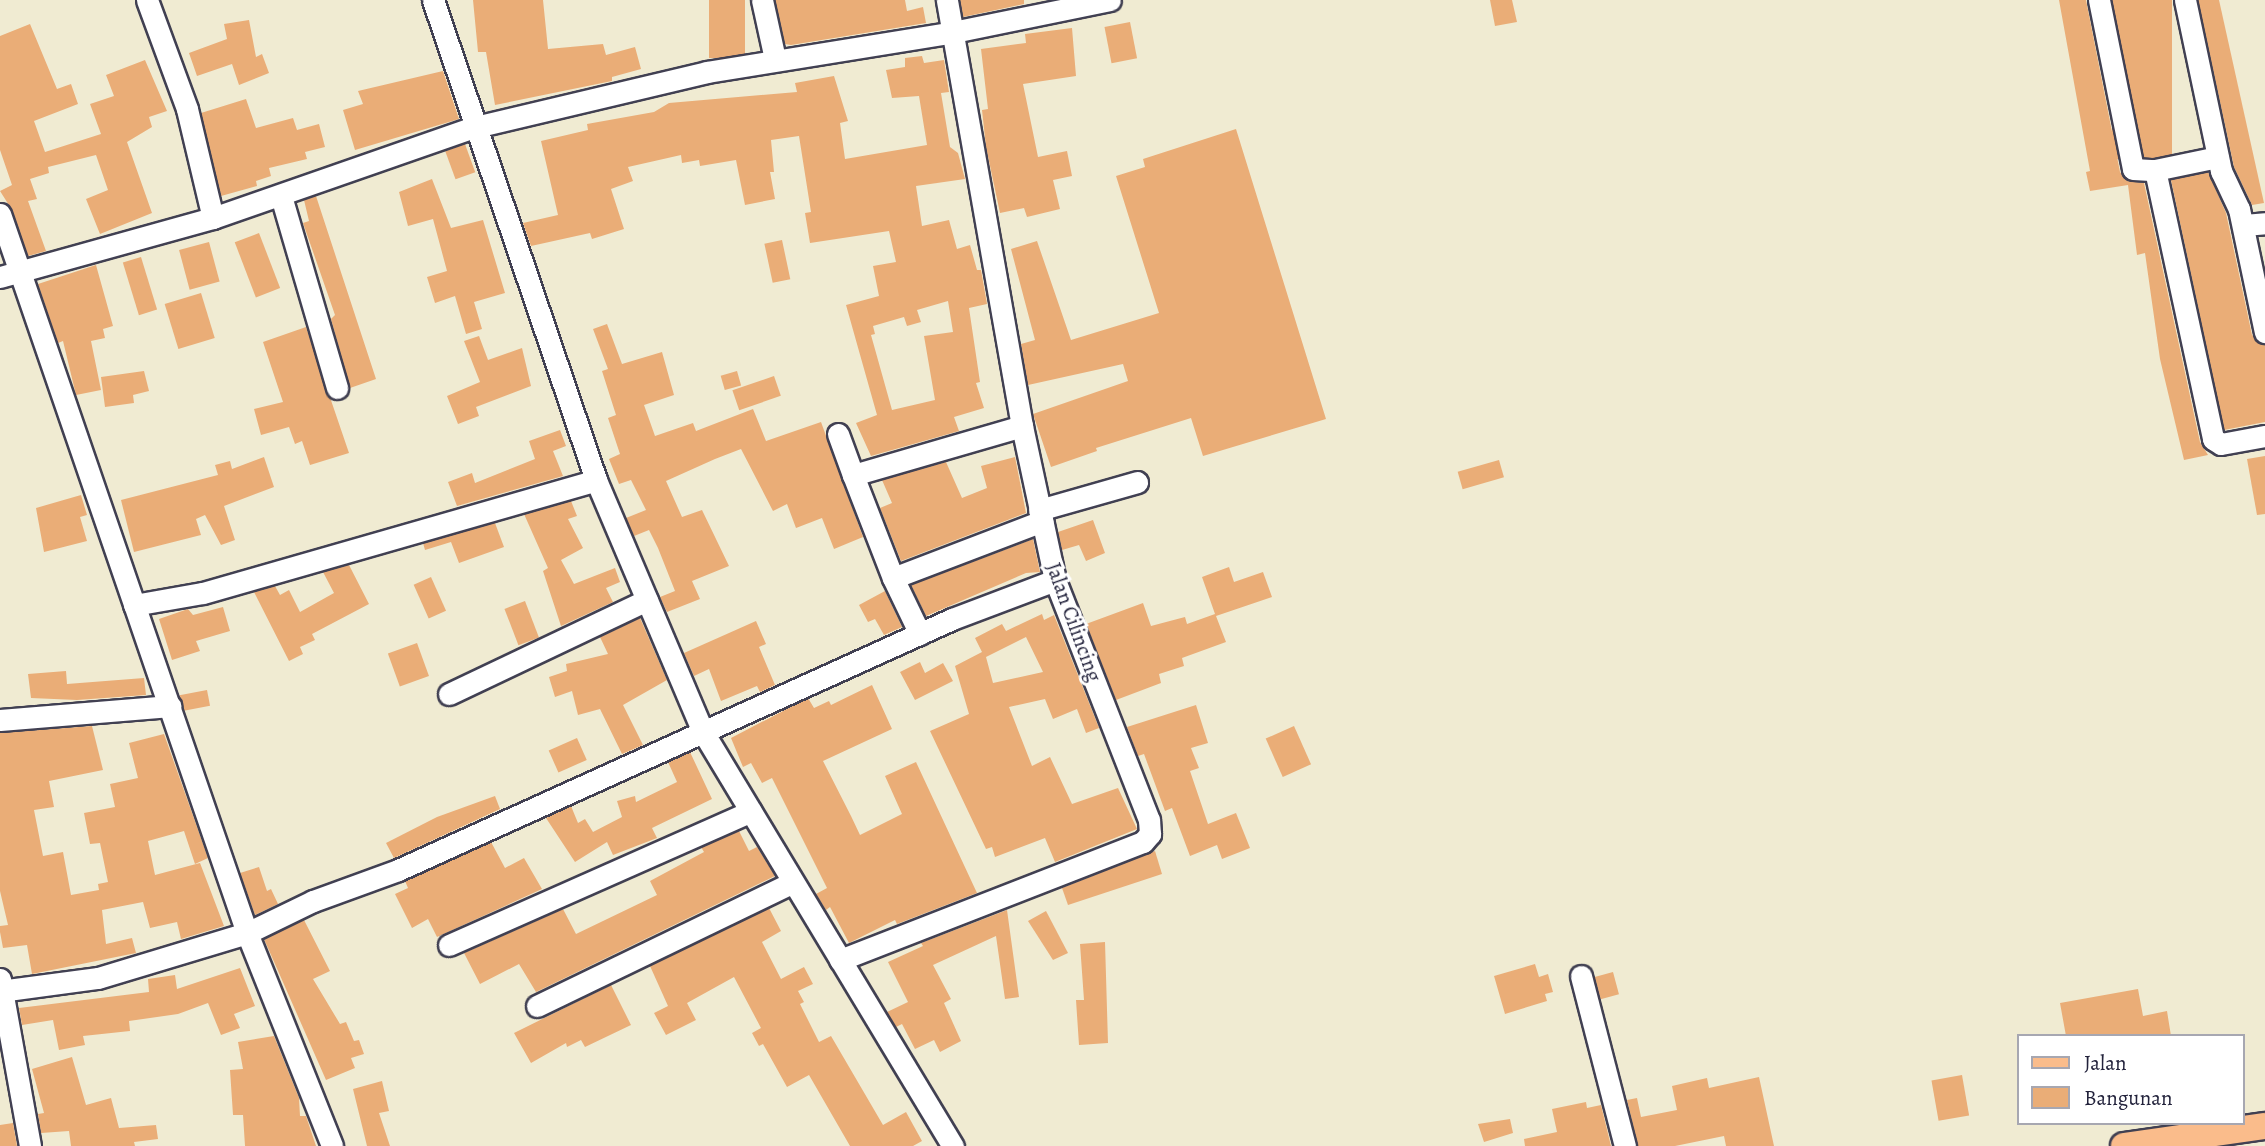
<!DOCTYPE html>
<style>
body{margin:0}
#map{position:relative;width:2265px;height:1146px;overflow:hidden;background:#f0ebd2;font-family:Alegreya,serif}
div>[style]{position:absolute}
.building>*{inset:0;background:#eaad77;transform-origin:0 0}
.roads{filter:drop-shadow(2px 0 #414052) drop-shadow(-2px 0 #414052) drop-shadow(0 2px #414052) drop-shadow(0 -2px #414052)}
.minor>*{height:21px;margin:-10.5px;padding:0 10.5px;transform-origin:10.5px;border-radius:10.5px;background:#fff}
.major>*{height:26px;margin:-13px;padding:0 13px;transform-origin:13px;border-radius:13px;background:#fabc8b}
span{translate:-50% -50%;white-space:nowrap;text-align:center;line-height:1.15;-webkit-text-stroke:6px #fff;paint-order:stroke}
.street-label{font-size:21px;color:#22223b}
.legend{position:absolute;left:2017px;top:1034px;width:228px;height:91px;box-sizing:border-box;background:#fff;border:2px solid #a7a7b1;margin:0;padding:9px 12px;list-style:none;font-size:21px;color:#22223b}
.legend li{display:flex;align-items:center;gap:14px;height:35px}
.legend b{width:35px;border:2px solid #a7a7b1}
</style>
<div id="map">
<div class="building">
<i style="clip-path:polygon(473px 0,543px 0,548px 49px,603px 44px,606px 55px,635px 47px,641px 69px,612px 77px,612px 81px,495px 105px,486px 52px,478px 52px)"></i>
<i style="left:709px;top:0;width:36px;height:58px"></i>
<i style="clip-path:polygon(775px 0,905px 0,907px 11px,923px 7px,926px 23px,791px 45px,785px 44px)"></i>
<i style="clip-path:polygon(960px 0,1024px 0,1024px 4px,963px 17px)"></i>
<i style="clip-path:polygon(1490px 0,1512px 0,1517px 22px,1495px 26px)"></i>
<i style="clip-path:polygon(2059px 0,2086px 0,2120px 172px,2127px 181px,2144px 183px,2200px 442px,2208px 455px,2184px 460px,2160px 359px,2145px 253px,2137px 255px,2128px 185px,2090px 191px,2086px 172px,2090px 171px)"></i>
<i style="left:2112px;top:0;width:60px;height:159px"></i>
<i style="clip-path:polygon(2198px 0,2219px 0,2264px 203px,2252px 205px,2234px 167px)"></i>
<i style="clip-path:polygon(249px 20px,256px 57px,262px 54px,269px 73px,239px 85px,232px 64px,197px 76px,189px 53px,227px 39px,224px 24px)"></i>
<i style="left:1130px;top:22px;width:37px;height:26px;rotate:79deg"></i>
<i style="clip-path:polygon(30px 24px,57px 89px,71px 84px,78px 104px,34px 121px,45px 152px,101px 134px,90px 104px,114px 96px,106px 75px,145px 60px,167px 111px,149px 117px,152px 127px,127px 142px,152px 213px,100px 234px,86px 199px,108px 190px,96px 155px,48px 167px,49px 173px,30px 179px,37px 199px,28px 201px,46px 251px,28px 256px,12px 210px,0 191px,12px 185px,0 150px,0 36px)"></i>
<i style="clip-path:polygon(1072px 28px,1076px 76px,1023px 84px,1038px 157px,1067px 151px,1072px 176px,1053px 180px,1060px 209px,1027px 217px,1024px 208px,1000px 213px,986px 147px,982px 110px,988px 109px,981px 49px,1026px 43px,1025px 34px)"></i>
<i style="clip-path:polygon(evenodd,922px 56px,924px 63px,944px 60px,949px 92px,941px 93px,950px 147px,958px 153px,965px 179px,916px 186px,922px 226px,949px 220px,957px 249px,970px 245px,977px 270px,981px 270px,987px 304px,969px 308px,980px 382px,976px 383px,984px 408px,954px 417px,959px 431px,871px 456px,856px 423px,877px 415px,846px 305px,879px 296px,873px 266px,896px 262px,889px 231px,810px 243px,805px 213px,811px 212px,799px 136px,771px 140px,774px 172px,770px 172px,775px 199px,745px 205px,736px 160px,700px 166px,699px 160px,682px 163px,681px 155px,628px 167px,633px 181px,611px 189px,624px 229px,592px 239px,590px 233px,531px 246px,523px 223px,558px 215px,541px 141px,588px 130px,587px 124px,654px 112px,669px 103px,797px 92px,795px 83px,834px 76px,848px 121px,840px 123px,845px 159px,927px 145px,919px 96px,892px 98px,886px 70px,905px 67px,905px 58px,922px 56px,948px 301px,953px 332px,924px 336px,935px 400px,892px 410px,871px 335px,875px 334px,873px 326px,904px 317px,907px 326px,921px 322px,917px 310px,948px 301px)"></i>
<i style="clip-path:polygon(443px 71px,459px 119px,355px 150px,343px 110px,363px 104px,358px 91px)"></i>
<i style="clip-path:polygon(246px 99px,256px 128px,293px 118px,297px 130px,319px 124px,325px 147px,305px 152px,307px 159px,269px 168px,271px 176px,256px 181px,257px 186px,221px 196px,201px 113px)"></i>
<i style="clip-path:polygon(1236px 129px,1326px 419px,1203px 456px,1191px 418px,1096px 448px,1097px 451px,1051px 467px,1033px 414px,1128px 381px,1123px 364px,1028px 385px,1021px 344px,1035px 340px,1011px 249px,1037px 241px,1071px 340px,1159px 313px,1116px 176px,1145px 167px,1143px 159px)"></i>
<i style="left:465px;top:144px;width:30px;height:21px;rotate:70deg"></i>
<i style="clip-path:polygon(2208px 172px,2226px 213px,2252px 335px,2265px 345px,2265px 422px,2224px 430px,2171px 180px)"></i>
<i style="clip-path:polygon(432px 179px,451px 228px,483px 220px,505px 293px,474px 302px,482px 329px,466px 334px,455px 296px,435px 303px,427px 277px,447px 271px,433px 219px,408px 226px,399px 192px)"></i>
<i style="clip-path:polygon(316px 196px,376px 379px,350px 388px,331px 319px,335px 315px,303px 223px,309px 221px,304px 200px)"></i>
<i style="left:259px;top:233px;width:59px;height:26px;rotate:69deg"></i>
<i style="left:782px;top:240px;width:40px;height:18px;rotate:78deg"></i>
<i style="left:209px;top:242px;width:41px;height:31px;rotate:75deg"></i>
<i style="left:141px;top:257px;width:55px;height:19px;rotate:73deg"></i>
<i style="clip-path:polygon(96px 265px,113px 326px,103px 329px,105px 338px,91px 341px,101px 390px,76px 395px,63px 341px,58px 343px,38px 284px)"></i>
<i style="left:201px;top:293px;width:47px;height:38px;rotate:73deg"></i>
<i style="clip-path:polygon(607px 324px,622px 364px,662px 352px,674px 395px,644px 405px,655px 436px,693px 423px,696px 431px,753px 409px,766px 441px,821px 422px,863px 537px,834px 549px,822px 518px,796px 528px,787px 504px,773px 511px,741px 449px,715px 459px,666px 481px,682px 517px,702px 510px,729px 566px,692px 581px,700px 599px,667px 612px,660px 597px,675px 591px,658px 548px,649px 530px,634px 536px,626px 518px,646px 510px,631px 480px,619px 484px,609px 459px,620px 454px,608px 418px,616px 415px,602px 371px,608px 369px,593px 329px)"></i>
<i style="clip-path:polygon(306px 327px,349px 453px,310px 465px,302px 441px,295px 444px,289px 427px,261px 435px,254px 409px,283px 402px,263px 342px)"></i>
<i style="clip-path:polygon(479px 336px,488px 360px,522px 348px,531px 386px,476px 407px,479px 416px,458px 424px,447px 396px,480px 382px,464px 341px)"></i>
<i style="clip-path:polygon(144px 371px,149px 391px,133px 395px,134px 403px,105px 407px,101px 377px)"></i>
<i style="left:737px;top:371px;width:15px;height:17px;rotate:74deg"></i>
<i style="left:774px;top:376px;width:21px;height:44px;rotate:71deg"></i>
<i style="clip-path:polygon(560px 430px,566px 446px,553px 451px,563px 476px,457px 506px,448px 482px,472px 473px,475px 483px,535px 459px,529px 441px)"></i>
<i style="clip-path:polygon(2265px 456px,2265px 514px,2257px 515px,2247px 459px)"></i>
<i style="clip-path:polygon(264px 457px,274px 487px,224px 506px,235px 540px,221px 545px,205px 515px,196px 519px,201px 535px,134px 552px,121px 500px,218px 475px,215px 465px,230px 461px,232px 469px)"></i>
<i style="clip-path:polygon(1015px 457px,1026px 513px,901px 561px,880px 508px,892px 503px,882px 480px,946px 462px,962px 498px,987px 488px,981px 466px)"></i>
<i style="left:1499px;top:460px;width:18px;height:43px;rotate:74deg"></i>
<i style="clip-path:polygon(81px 495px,87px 515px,80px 517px,87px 541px,44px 552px,36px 508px)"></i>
<i style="clip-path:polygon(571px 501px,577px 516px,568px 519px,583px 548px,561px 560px,574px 584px,615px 568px,620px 582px,606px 588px,613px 602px,561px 626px,543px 571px,548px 568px,524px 514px)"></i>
<i style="clip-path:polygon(1093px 520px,1105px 553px,1086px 561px,1079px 545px,1062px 550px,1058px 532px)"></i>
<i style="clip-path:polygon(495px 523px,504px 547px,459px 563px,451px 542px,425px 550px,423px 543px)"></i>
<i style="clip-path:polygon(1033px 539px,1040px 572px,1026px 573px,926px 616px,911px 585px)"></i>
<i style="clip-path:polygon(349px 565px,369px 604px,312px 634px,315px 640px,300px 647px,303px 654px,289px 661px,254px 592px,275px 586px,280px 595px,289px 590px,300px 612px,334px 593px,323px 572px)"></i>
<i style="clip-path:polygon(1229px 567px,1234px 582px,1263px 572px,1272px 597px,1216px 616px,1226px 642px,1182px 658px,1184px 666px,1159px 674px,1161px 683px,1116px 700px,1086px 624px,1143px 603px,1151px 626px,1185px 617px,1187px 624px,1215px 614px,1202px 577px)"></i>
<i style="left:431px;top:577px;width:37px;height:19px;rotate:66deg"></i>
<i style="clip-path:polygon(885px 591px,902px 627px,884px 635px,875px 619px,868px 622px,859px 605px)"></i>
<i style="left:525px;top:601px;width:39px;height:22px;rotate:69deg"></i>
<i style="clip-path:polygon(223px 607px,230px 631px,196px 641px,200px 651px,172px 660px,159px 619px,188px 609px,193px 615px)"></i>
<i style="clip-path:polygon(evenodd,1042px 614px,1044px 620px,1054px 615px,1099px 728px,1086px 733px,1077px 709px,1053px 719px,1045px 699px,1009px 707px,1032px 766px,1050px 757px,1072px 804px,1118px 788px,1137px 829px,1055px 862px,1045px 838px,995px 857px,992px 847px,986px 849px,930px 731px,969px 714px,955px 666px,982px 652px,975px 638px,1002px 624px,1006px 631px,1042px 614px,1026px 637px,1043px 672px,993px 683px,986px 657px,1026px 637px)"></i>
<i style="clip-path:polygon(640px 618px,667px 680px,623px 705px,643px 745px,622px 754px,600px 709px,578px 715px,572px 691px,555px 697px,549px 677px,567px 671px,566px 664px,608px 654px,600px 637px)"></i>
<i style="clip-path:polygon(756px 621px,766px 644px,759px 647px,775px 685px,760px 692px,757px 686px,721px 701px,709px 669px,694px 676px,684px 653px)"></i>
<i style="left:417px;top:643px;width:35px;height:31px;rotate:70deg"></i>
<i style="clip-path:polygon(920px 662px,925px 673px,943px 663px,953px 681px,915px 700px,900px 672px)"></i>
<i style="clip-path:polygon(66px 671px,67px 684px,144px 678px,146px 695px,77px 700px,31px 698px,28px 674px)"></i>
<i style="clip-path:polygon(872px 685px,892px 729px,823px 761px,851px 816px,860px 835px,902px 814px,885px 776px,916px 762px,977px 893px,897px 924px,895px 920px,849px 943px,830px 907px,826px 910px,816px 894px,827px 888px,772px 778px,762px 783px,751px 763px,743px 767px,731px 738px,808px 698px,814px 708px,829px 701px,831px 705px)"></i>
<i style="left:207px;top:690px;width:16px;height:28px;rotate:79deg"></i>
<i style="clip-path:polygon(1196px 705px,1208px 743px,1191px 748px,1199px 768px,1190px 771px,1208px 824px,1236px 813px,1250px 848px,1222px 859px,1217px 845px,1190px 856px,1172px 808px,1165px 811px,1144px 754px,1138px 756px,1127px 727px)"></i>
<i style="clip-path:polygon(92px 726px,103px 770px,49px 781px,54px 807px,34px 810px,43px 856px,63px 852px,71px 895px,99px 890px,98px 884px,108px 882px,100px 843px,90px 844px,84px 813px,115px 807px,110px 784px,138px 778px,129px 743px,164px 734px,208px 858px,195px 864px,184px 831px,148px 841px,155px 875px,200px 863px,224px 926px,181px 939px,177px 922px,150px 928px,143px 902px,102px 910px,106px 944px,132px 938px,136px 953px,32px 974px,27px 945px,3px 948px,0 932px,0 926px,8px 925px,0 891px,0 733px)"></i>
<i style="left:1294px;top:726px;width:42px;height:31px;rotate:66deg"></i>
<i style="left:577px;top:738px;width:24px;height:31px;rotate:66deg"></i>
<i style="clip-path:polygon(690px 752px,712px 799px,652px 828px,657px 838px,613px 855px,607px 842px,575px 862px,546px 818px,571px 806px,578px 823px,585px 819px,593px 832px,622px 817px,617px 801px,635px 796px,636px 802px,677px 782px,668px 762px)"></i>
<i style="clip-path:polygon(495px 796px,500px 809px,394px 858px,386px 843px,437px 817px)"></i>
<i style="clip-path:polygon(739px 831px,749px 851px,757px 847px,775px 876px,536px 992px,519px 964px,480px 984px,464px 953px,563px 909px,576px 934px,657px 895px,650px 881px,704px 852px,701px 847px)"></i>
<i style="clip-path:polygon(491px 842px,505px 868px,524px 858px,542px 889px,437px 937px,428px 919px,412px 928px,395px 894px,408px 888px,405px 881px)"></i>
<i style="clip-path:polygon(1155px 851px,1162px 874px,1068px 905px,1062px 888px)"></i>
<i style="clip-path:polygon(259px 867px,267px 891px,271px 889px,278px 904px,255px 915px,240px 873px)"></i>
<i style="clip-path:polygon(769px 908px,781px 931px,762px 942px,781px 979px,804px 967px,813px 984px,798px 991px,804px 1002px,800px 1004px,819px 1042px,831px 1036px,883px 1125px,906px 1112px,922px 1141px,913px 1146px,850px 1146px,809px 1075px,787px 1087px,763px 1044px,759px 1046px,752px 1033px,761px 1028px,734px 977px,687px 1003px,696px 1020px,666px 1035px,654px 1013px,668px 1006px,650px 966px)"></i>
<i style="clip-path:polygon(1007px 910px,1019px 997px,1005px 999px,996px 936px,933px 965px,951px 999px,944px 1003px,961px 1041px,940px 1052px,934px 1040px,915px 1049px,902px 1024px,896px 1027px,887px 1012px,908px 1002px,888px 962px,923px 946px,921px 943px)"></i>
<i style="clip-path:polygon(1046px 911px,1068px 953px,1053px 960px,1028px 921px)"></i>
<i style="clip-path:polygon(304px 920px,330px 971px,313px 979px,340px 1024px,346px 1022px,354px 1041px,359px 1040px,364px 1054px,351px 1058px,355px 1068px,326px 1080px,264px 939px)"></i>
<i style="clip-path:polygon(1105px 942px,1108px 1043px,1079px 1045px,1076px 1000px,1084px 1000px,1080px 944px)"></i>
<i style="clip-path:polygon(1535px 964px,1539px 977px,1548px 974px,1553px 992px,1545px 994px,1547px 1001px,1505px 1014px,1494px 976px)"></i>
<i style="clip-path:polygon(240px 968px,255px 1006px,234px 1014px,240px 1028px,221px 1035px,208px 1003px,178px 1014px,129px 1021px,130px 1031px,83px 1036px,85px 1045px,59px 1050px,53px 1020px,22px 1025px,19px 1008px,149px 992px,148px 979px,175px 975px,177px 989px)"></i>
<i style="left:1613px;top:972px;width:23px;height:19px;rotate:75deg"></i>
<i style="clip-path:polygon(611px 985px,631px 1025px,585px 1047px,581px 1040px,567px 1047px,566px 1043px,531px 1063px,514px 1033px)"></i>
<i style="clip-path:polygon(2138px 989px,2143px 1016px,2167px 1011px,2171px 1036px,2066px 1036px,2060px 1003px)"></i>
<i style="clip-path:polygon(274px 1036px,299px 1098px,300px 1116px,306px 1116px,316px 1146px,245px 1146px,243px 1115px,233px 1115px,230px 1070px,243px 1069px,238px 1042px)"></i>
<i style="clip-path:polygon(72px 1057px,86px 1105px,111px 1098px,119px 1128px,156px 1125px,158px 1139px,134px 1142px,135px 1146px,71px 1146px,69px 1131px,41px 1133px,38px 1114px,44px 1113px,32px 1069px)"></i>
<i style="left:1962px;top:1075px;width:41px;height:31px;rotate:80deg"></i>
<i style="clip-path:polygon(1759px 1077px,1774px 1146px,1726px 1146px,1724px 1136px,1675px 1146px,1638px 1146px,1627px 1100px,1637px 1098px,1641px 1117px,1677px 1110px,1672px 1086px,1707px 1078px,1709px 1088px)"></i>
<i style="clip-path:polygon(382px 1081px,389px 1111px,379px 1113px,390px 1146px,367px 1146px,353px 1089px)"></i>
<i style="clip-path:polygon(1586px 1102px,1587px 1108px,1601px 1105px,1611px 1146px,1525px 1146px,1524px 1139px,1557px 1132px,1552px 1109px)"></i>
<i style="clip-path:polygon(1510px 1119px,1513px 1133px,1484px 1142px,1478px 1124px)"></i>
<i style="clip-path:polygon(13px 1123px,17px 1146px,0 1146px,0 1125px)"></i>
</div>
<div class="roads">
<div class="minor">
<i style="left:147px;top:0;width:116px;rotate:69.8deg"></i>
<i style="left:187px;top:109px;width:112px;rotate:76.6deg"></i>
<i style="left:433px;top:0;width:507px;rotate:71.24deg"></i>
<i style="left:596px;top:480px;width:274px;rotate:67deg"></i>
<i style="left:703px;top:732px;width:484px;rotate:58.9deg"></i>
<i style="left:762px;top:0;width:60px;rotate:77.6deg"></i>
<i style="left:2099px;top:0;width:172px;rotate:78.6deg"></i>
<i style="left:2133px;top:169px;width:22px;rotate:3deg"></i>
<i style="left:2155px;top:170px;width:64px;rotate:-11.7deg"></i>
<i style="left:2185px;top:0;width:175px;rotate:78.1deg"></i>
<i style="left:2221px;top:171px;width:42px;rotate:64.7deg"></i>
<i style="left:2239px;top:209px;width:126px;rotate:78.1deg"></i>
<i style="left:2155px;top:170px;width:275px;rotate:77.8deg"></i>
<i style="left:2213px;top:439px;width:9px;rotate:32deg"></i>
<i style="left:2221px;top:444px;width:45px;rotate:-10.3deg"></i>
<i style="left:281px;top:196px;width:200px;rotate:73.7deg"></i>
<i style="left:0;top:214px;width:760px;rotate:71.04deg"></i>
<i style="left:247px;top:933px;width:229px;rotate:68.2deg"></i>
<i style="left:2244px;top:225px;width:21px;rotate:-5deg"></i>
<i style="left:0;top:277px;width:221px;rotate:-15.5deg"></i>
<i style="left:213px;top:218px;width:277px;rotate:-19.2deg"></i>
<i style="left:475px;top:127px;width:238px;rotate:-13.3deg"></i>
<i style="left:707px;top:72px;width:249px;rotate:-9.2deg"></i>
<i style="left:953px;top:32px;width:160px;rotate:-11.5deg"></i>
<i style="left:1022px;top:426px;width:176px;rotate:163.8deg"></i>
<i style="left:853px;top:475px;width:110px;rotate:68.8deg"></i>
<i style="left:893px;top:578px;width:160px;rotate:-20.9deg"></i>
<i style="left:838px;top:434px;width:44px;rotate:69.9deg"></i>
<i style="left:1039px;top:510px;width:102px;rotate:-15.9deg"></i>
<i style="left:893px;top:578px;width:62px;rotate:64.3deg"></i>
<i style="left:134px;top:605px;width:70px;rotate:-9.9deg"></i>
<i style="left:203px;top:593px;width:409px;rotate:-16deg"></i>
<i style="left:449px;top:694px;width:219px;rotate:-25.4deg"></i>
<i style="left:0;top:720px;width:171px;rotate:-4.7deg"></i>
<i style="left:449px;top:945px;width:330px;rotate:-23.9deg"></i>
<i style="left:840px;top:960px;width:325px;rotate:-21.3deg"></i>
<i style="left:1143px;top:842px;width:11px;rotate:-49deg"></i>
<i style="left:1150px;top:834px;width:14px;rotate:-94deg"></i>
<i style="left:1149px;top:820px;width:258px;rotate:-111.4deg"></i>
<i style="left:1055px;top:580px;width:157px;rotate:-102.1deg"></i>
<i style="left:1022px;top:426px;width:433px;rotate:-100deg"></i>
<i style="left:1581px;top:976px;width:176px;rotate:75.5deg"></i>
<i style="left:0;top:979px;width:170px;rotate:79.8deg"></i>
<i style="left:0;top:991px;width:99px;rotate:-7.6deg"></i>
<i style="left:98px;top:978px;width:156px;rotate:-16.8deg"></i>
<i style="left:247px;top:933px;width:73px;rotate:-25.9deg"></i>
<i style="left:313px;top:901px;width:90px;rotate:-20deg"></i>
<i style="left:398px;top:870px;width:608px;rotate:-24.37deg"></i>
<i style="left:952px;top:619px;width:110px;rotate:-20.7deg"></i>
<i style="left:537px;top:1006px;width:284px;rotate:-25.8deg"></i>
</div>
<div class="major">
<i style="left:2124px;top:1146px;width:142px;rotate:-8.1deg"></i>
</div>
</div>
<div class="street-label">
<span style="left:1074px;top:622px;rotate:70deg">Jalan Cilincing</span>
</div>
<ul class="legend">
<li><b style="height:9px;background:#fabc8b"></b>Jalan</li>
<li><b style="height:19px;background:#eaad77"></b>Bangunan</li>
</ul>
</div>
